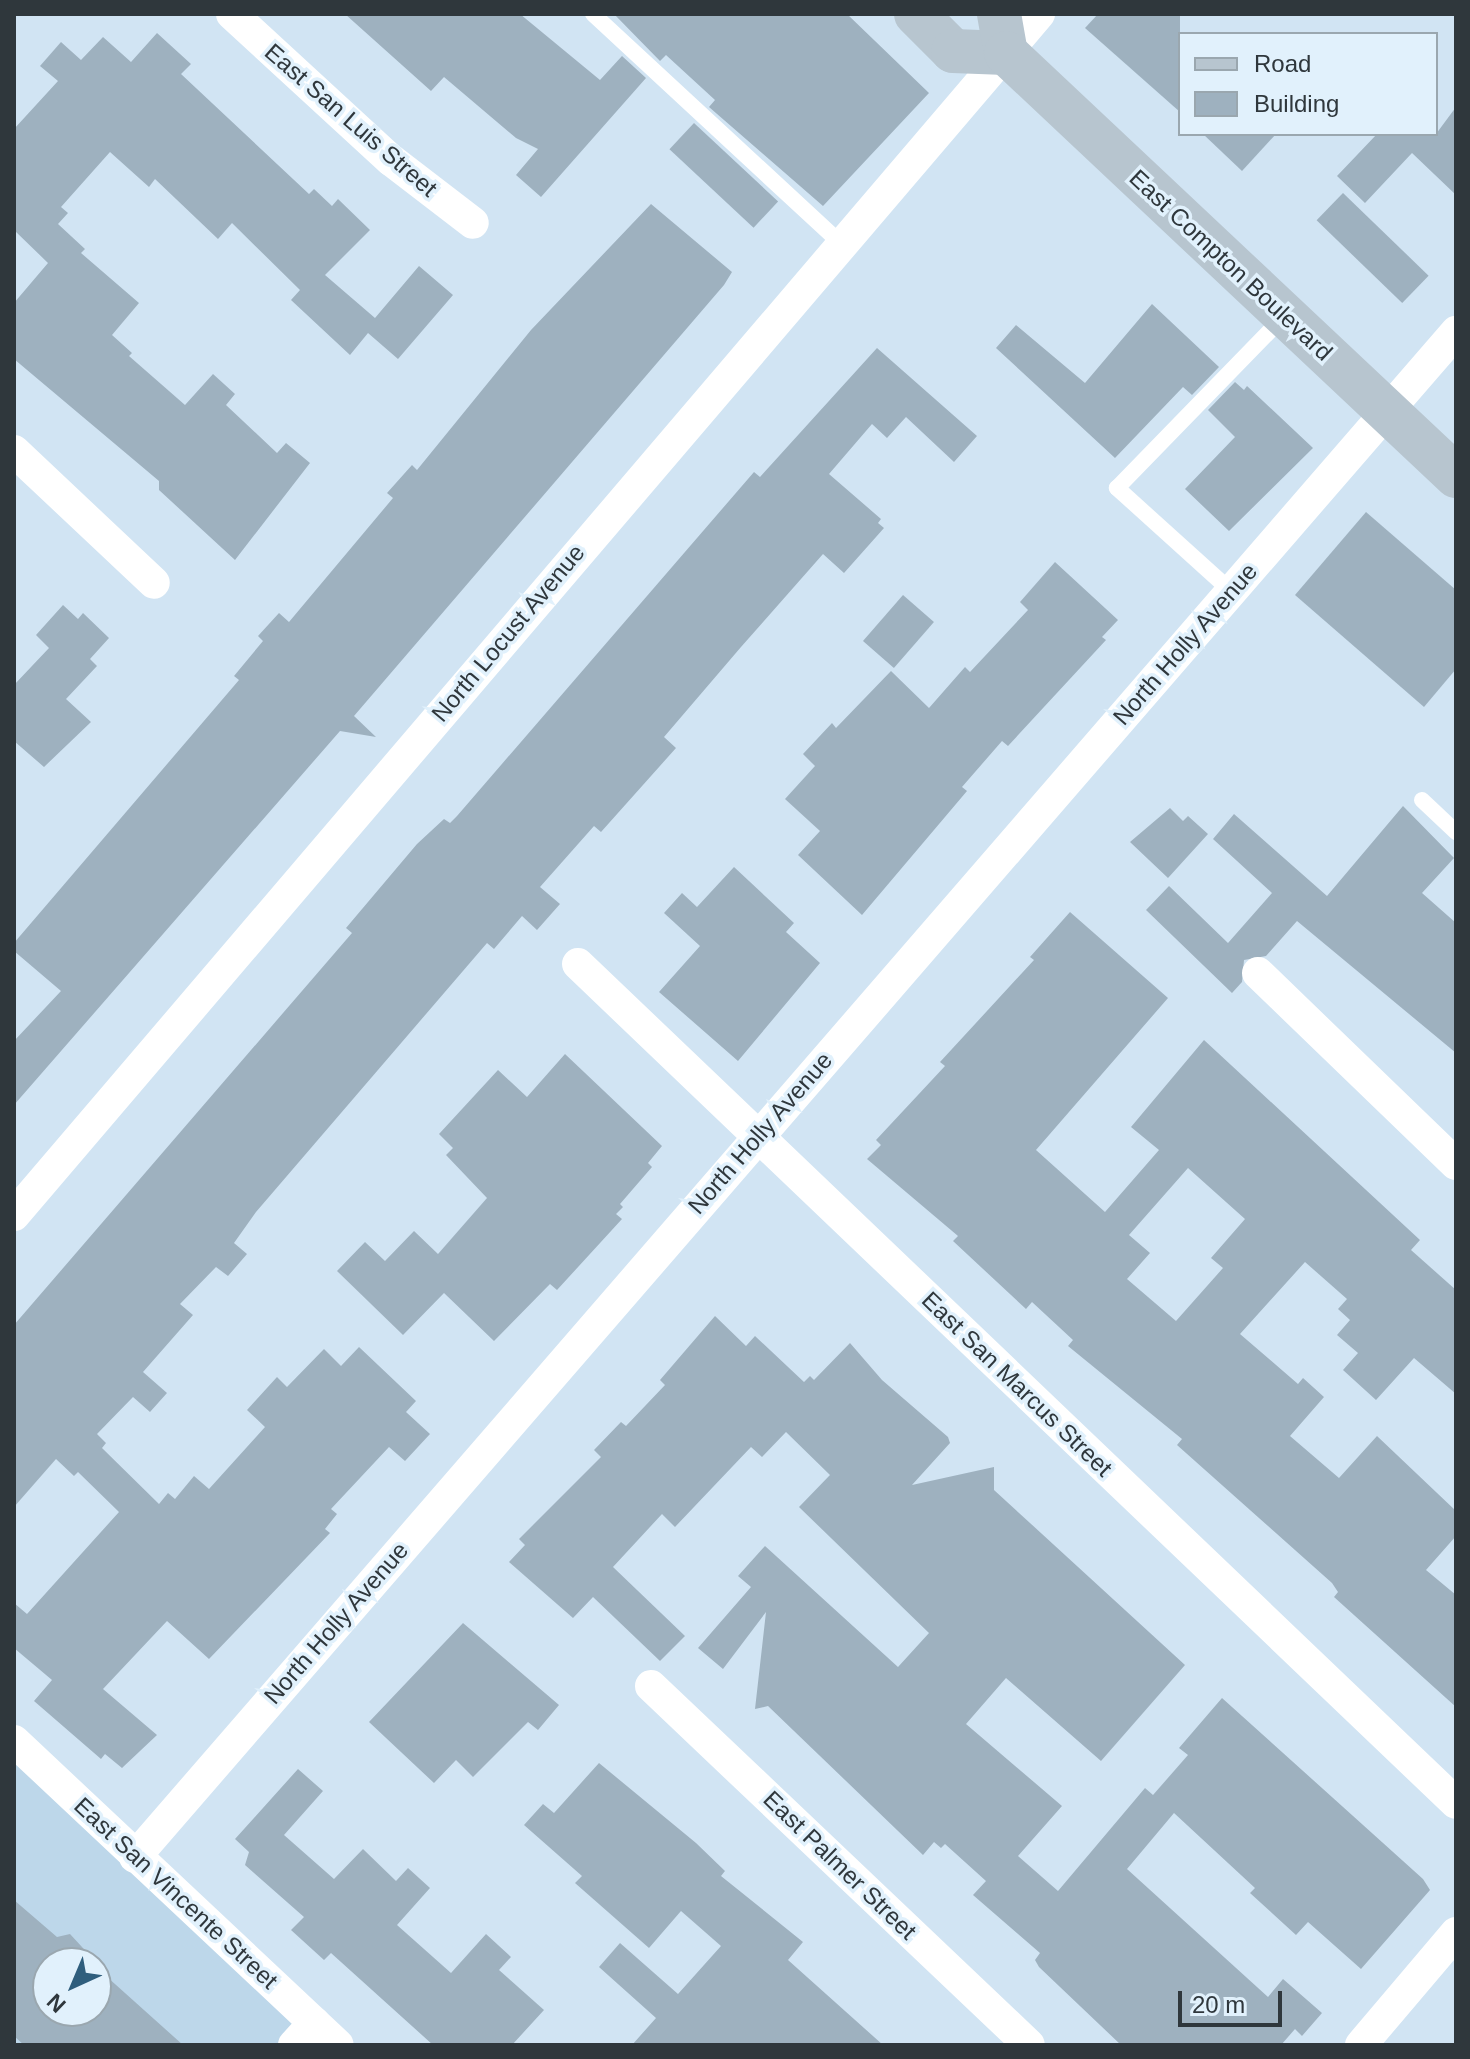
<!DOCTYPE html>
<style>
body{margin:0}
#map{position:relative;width:1470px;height:2059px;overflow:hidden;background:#d1e4f3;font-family:Arial,sans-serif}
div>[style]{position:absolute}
.built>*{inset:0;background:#bdd7ea}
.building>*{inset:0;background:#9eb1bf;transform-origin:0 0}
.service>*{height:16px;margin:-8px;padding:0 8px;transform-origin:8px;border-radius:8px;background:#fff}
.minor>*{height:32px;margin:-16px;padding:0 16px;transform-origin:16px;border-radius:16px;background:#fff}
.secondary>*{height:44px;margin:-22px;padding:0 22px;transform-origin:22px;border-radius:22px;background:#b7c5cf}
span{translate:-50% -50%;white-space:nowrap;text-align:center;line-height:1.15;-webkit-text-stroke:7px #e1f1fc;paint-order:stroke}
.street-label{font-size:24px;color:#2f373c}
.frame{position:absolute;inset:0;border:16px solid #2f373c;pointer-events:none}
.legend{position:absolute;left:1178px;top:32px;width:260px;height:104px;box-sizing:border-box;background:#e1f1fc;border:2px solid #9aa7af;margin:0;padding:10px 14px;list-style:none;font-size:24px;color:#2f373c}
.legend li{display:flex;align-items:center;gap:16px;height:40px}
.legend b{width:40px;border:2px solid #9aa7af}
.north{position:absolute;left:32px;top:1947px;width:80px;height:80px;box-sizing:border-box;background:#e1f1fc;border:2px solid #9aa7af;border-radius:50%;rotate:224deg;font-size:22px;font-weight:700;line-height:32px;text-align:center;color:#2f373c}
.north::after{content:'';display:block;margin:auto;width:28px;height:36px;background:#2f5e7d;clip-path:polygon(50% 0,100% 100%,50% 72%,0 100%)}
.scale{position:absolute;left:1178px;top:1991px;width:104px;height:36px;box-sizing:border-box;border:4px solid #2f373c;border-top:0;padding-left:10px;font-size:24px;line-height:28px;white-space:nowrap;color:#2f373c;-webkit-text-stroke:6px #e1f1fc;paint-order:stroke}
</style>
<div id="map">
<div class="built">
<i style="clip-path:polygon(evenodd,14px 1741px,314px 2023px,294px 2045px,14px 2045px,14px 1741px,48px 1963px,96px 1963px,96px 2011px,48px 2011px,48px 1963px)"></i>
</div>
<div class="building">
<i style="clip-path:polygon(345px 14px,520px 14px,600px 80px,622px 56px,646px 78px,541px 197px,516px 175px,538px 149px,516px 138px,444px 77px,431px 91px)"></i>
<i style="clip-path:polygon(614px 14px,847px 14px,929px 93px,823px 206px,709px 107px,715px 100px,666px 55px,660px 61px)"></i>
<i style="clip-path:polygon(1098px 14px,1180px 14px,1180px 112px,1085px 28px)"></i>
<i style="clip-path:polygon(157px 33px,191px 64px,181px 74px,309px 194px,314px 189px,332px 206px,338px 199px,370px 230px,325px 275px,375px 318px,419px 266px,453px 295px,398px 359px,368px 333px,350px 355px,291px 300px,300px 290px,232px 223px,218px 239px,155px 179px,149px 187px,110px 152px,61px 207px,68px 213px,58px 224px,85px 249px,81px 253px,139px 303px,112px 335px,132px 353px,129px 356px,185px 405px,213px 374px,235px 394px,226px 405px,277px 453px,286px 443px,310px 463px,235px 560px,159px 490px,159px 481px,14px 359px,14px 303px,48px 263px,14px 230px,14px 129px,58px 81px,40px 66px,61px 42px,81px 60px,103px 37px,131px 62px)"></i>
<i style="clip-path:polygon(1456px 107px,1456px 195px,1412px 153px,1365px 203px,1337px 176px,1377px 134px,1436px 134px)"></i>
<i style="left:694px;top:123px;width:115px;height:36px;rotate:43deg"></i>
<i style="clip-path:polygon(1203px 134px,1276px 134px,1242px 171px)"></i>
<i style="left:1343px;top:193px;width:119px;height:38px;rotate:44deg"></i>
<i style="clip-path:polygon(651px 204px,732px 272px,724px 285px,354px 716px,376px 737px,340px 731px,14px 1105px,14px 1041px,61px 991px,14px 951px,14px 943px,239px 680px,234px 676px,263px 641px,258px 636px,279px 613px,289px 622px,393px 498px,387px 493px,412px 465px,417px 470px,531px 330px)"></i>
<i style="clip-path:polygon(1152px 304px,1219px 367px,1192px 395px,1183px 387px,1115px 458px,996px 348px,1016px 325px,1085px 383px)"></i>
<i style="clip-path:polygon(877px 348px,977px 436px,954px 462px,906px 417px,887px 438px,872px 424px,829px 474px,881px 519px,878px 523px,884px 528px,844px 573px,823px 554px,741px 647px,664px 737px,676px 748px,601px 832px,594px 826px,540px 887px,560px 904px,537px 930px,522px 916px,494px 949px,487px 943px,256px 1212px,234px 1243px,247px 1254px,228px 1276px,216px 1267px,180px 1304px,193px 1315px,143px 1372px,167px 1393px,150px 1412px,133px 1397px,97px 1434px,106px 1443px,102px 1448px,159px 1504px,168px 1493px,175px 1499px,194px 1476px,209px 1489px,265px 1427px,247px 1410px,277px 1377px,287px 1387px,324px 1349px,341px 1366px,359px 1347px,416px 1401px,406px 1412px,430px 1434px,405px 1461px,389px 1447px,331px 1509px,337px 1514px,325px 1529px,330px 1533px,209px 1659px,167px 1621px,103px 1689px,157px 1735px,122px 1768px,105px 1754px,101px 1759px,34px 1701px,52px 1680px,14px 1648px,14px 1603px,27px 1614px,119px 1512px,78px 1472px,74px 1476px,56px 1459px,14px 1507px,14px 1325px,352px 933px,346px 928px,417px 844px,444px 819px,450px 823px,457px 816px,754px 472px,760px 477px)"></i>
<i style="clip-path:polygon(1235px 382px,1244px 390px,1247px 386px,1313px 448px,1229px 531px,1185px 489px,1235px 437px,1208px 410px)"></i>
<i style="clip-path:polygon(1366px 512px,1456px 590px,1456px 669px,1424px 707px,1295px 595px)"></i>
<i style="clip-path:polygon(1055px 562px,1118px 620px,1102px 637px,1106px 640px,1008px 746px,1002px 741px,962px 787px,967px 791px,862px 915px,798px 855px,820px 831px,785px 799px,815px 766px,803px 754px,832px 723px,836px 728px,891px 671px,929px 708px,965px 667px,970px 672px,1028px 610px,1020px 602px)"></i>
<i style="left:903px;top:595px;width:41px;height:61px;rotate:41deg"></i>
<i style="clip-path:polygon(63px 605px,78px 619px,83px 613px,109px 638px,90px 659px,97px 666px,66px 699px,91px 722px,44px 767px,14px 741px,14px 685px,49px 648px,36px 635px)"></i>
<i style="clip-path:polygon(1403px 806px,1454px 858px,1422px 893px,1456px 923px,1456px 1053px,1297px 921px,1266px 956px,1244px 960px,1242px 982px,1232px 993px,1146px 910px,1169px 886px,1228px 943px,1272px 893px,1213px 839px,1234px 814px,1327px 896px)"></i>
<i style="clip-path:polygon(1170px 808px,1183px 821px,1188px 816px,1208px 834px,1168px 878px,1130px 842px)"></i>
<i style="clip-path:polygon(734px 867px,794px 923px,786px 932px,820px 963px,738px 1061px,659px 992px,700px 946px,664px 913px,682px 893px,697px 907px)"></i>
<i style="clip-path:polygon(evenodd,1070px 912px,1168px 998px,1036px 1150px,1105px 1212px,1159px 1150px,1131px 1127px,1204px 1040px,1420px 1240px,1411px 1250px,1456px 1290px,1456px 1394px,1414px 1358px,1376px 1400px,1343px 1370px,1358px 1353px,1337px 1335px,1350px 1320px,1338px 1309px,1347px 1299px,1305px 1262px,1240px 1334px,1298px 1384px,1303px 1378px,1324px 1397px,1290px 1436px,1339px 1478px,1377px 1436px,1456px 1511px,1456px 1536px,1426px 1570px,1456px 1595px,1456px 1707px,1334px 1597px,1338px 1592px,1332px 1583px,1177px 1445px,1182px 1439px,1068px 1346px,1073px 1340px,1032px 1302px,1026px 1309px,953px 1241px,958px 1236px,867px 1159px,881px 1145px,876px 1140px,945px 1066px,940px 1062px,1034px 960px,1030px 957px,1070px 912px,1188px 1168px,1245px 1219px,1211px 1258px,1223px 1268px,1176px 1321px,1127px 1279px,1150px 1253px,1129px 1235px,1188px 1168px)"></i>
<i style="clip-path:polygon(565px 1054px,662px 1146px,648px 1163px,652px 1167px,620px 1204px,623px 1207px,616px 1214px,622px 1219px,557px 1290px,550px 1284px,494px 1341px,444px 1293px,403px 1335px,337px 1271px,365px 1242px,385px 1261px,414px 1231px,438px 1254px,487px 1198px,446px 1155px,453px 1148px,439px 1134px,498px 1070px,527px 1097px)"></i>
<i style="clip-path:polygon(715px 1316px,746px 1346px,755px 1336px,804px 1382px,810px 1376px,814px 1380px,850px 1343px,882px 1380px,948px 1437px,950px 1443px,912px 1485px,994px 1467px,994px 1490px,1185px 1665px,1101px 1761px,1006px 1678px,966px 1724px,1062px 1806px,1018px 1856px,1058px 1891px,1145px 1788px,1153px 1795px,1188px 1755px,1179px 1748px,1222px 1698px,1423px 1879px,1430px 1890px,1361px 1969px,1308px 1922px,1296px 1935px,1250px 1893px,1255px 1888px,1174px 1813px,1127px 1869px,1268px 1997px,1283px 1979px,1322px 2013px,1302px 2036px,1295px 2029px,1281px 2045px,1121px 2045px,1039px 1967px,1035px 1960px,1040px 1953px,973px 1895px,986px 1881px,945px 1844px,941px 1848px,934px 1842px,923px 1855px,768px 1706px,755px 1709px,766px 1612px,723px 1669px,698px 1648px,751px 1587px,738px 1576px,765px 1546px,898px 1667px,929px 1633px,799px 1507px,830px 1475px,786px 1432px,762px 1457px,751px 1447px,675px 1527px,662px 1514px,613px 1567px,685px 1636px,660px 1661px,593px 1597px,573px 1618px,509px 1562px,525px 1545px,519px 1539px,601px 1457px,594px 1450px,621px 1422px,626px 1426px,665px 1385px,660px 1380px)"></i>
<i style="clip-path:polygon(463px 1623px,559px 1705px,538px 1730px,528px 1722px,473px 1777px,456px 1760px,434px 1783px,369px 1722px)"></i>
<i style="clip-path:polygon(599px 1763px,696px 1843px,725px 1871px,721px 1876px,803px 1942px,788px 1960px,883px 2045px,632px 2045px,656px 2018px,599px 1967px,620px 1943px,678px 1994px,721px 1946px,681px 1911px,649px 1948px,575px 1883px,582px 1876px,524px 1825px,543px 1804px,554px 1813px)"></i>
<i style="clip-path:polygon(298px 1769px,323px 1791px,284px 1835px,334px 1879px,363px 1849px,396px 1881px,408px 1868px,430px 1888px,397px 1925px,451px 1973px,486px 1934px,511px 1957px,499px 1970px,544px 2010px,512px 2045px,433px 2045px,331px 1953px,324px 1960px,291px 1930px,304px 1917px,245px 1865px,249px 1852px,235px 1839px)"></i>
<i style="clip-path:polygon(14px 1900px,57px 1937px,70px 1934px,94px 1960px,48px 1963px,48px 2011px,96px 2011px,96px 1967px,183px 2045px,24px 2045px,14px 2036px)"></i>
</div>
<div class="service">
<i style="left:593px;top:14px;width:337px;rotate:42.8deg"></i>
<i style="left:1231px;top:591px;width:154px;rotate:-137.9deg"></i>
<i style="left:1117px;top:488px;width:240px;rotate:-45.8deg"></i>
<i style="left:1422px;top:800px;width:47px;rotate:43.3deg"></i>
</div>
<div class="minor">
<i style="left:232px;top:14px;width:216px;rotate:42.6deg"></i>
<i style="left:391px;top:160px;width:103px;rotate:37.5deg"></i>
<i style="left:14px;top:451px;width:192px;rotate:43.3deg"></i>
<i style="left:578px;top:964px;width:1214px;rotate:43.7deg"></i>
<i style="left:1258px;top:973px;width:275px;rotate:44deg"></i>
<i style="left:14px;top:1215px;width:1579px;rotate:-49.52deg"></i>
<i style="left:651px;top:1686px;width:521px;rotate:43.52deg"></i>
<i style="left:14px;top:1741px;width:444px;rotate:43.2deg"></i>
<i style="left:135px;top:1857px;width:2018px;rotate:-49.1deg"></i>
<i style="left:294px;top:2045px;width:30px;rotate:-48deg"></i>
<i style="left:1361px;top:2045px;width:147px;rotate:-49.7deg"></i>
</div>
<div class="secondary">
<i style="left:916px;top:14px;width:52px;rotate:45deg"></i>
<i style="left:953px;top:51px;width:53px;rotate:2.2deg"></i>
<i style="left:999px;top:14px;width:40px;rotate:80deg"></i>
<i style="left:1006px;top:53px;width:618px;rotate:43.23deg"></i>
</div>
<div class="street-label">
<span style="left:351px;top:120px;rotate:41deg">East San Luis Street</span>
<span style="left:1231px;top:265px;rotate:43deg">East Compton Boulevard</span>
<span style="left:508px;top:633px;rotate:-50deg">North Locust Avenue</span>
<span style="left:1185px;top:644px;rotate:-49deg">North Holly Avenue</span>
<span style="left:760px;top:1133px;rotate:-49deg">North Holly Avenue</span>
<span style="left:1017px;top:1384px;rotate:44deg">East San Marcus Street</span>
<span style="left:336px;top:1623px;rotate:-49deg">North Holly Avenue</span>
<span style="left:840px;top:1865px;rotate:44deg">East Palmer Street</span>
<span style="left:176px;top:1893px;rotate:43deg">East San Vincente Street</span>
</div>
<div class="frame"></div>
<ul class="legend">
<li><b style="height:10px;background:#b7c5cf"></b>Road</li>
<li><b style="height:22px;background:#9eb1bf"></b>Building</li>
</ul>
<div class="north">N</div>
<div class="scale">20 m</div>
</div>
